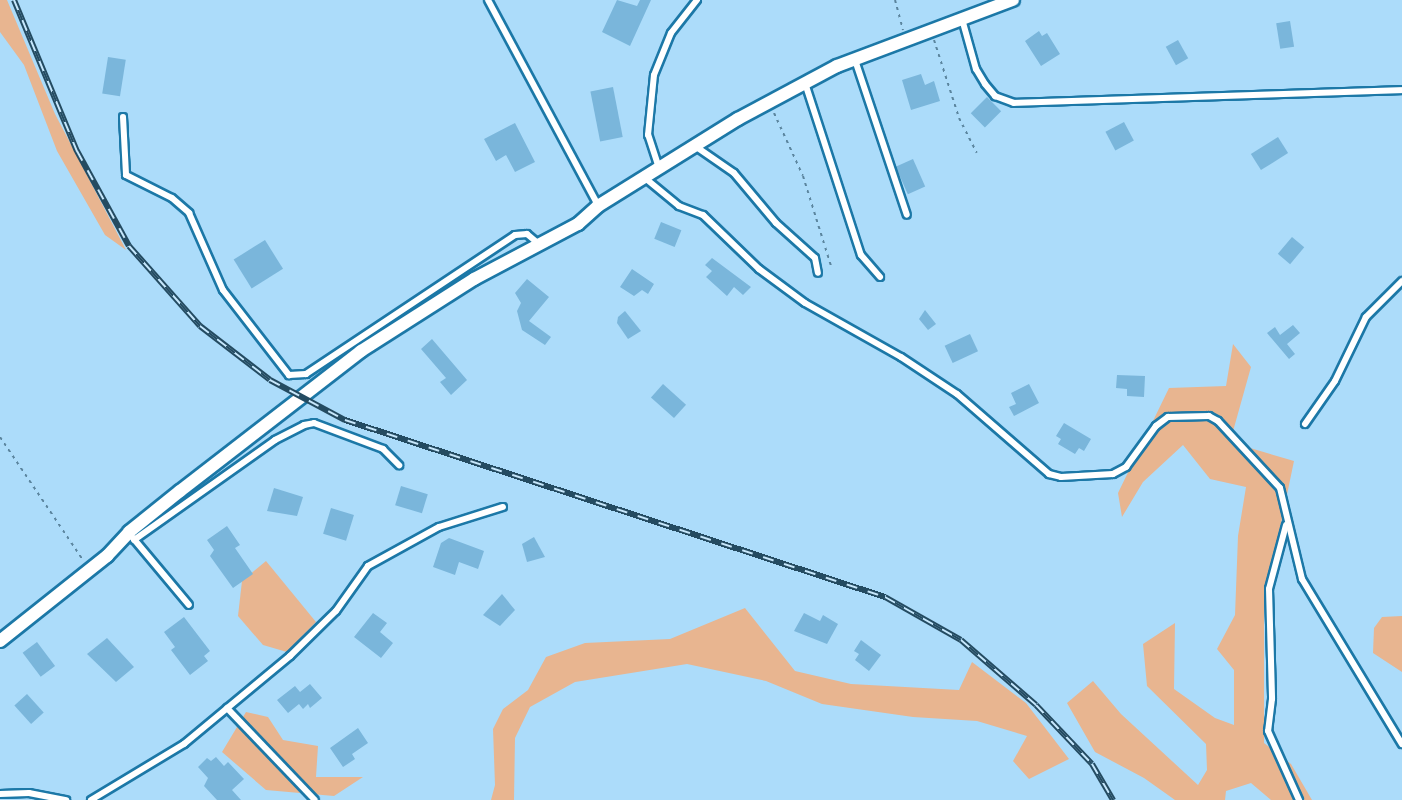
<!DOCTYPE html>
<style>
body{margin:0}
#map{position:relative;width:1402px;height:800px;overflow:hidden;background:#acdcfa;font-family:Poppins,sans-serif}
div>[style]{position:absolute}
.green>*{inset:0;background:#e8b590}
.building>*{inset:0;background:#7ab6db;transform-origin:0 0}
.path>*{height:2px;margin-top:-1px;transform-origin:0;background:repeating-linear-gradient(90deg,#5b859e 0 3px,transparent 0 7.5px)}
.roads{filter:drop-shadow(2px 0 #1c78a7) drop-shadow(-2px 0 #1c78a7) drop-shadow(0 2px #1c78a7) drop-shadow(0 -2px #1c78a7)}
.service>*{height:6px;margin:-3px;padding:0 3px;transform-origin:3px;border-radius:3px;background:#fff}
.minor>*{height:12px;margin:-6px;padding:0 6px;transform-origin:6px;border-radius:6px;background:#fff}
.rail>*{height:6px;margin-top:-3px;transform-origin:0;background:repeating-linear-gradient(90deg,#c7e7fb 0 11px,#244b61 0 22px);box-sizing:border-box;border-block:2px solid #244b61}
span{translate:-50% -50%;white-space:nowrap;text-align:center;line-height:1.15;-webkit-text-stroke:6px #c7e7fb;paint-order:stroke}
</style>
<div id="map">
<div class="green">
<i style="clip-path:polygon(0 0,7px 0,55px 114px,126px 250px,105px 235px,57px 151px,24px 65px,0 32px)"></i>
<i style="clip-path:polygon(1233px 344px,1251px 367px,1230px 442px,1294px 461px,1264px 605px,1264px 743px,1291px 764px,1312px 800px,1271px 800px,1251px 783px,1226px 791px,1225px 800px,1175px 800px,1144px 778px,1095px 752px,1067px 703px,1093px 681px,1121px 714px,1198px 785px,1207px 770px,1206px 744px,1147px 686px,1143px 644px,1175px 623px,1174px 689px,1215px 718px,1234px 725px,1234px 670px,1217px 649px,1235px 615px,1238px 536px,1246px 487px,1210px 479px,1183px 445px,1143px 482px,1122px 517px,1118px 493px,1169px 388px,1226px 386px)"></i>
<i style="clip-path:polygon(266px 561px,316px 622px,287px 652px,263px 645px,238px 616px,242px 581px)"></i>
<i style="clip-path:polygon(745px 608px,795px 671px,851px 684px,959px 690px,972px 662px,1026px 703px,1069px 759px,1029px 779px,1013px 761px,1027px 736px,977px 721px,913px 717px,822px 704px,766px 681px,687px 664px,575px 682px,530px 707px,515px 738px,514px 800px,491px 800px,495px 785px,493px 729px,503px 709px,528px 690px,546px 657px,585px 643px,670px 639px)"></i>
<i style="clip-path:polygon(1402px 616px,1402px 672px,1373px 653px,1374px 628px,1382px 617px)"></i>
<i style="clip-path:polygon(246px 712px,268px 717px,283px 740px,318px 746px,316px 777px,363px 777px,334px 796px,266px 790px,222px 752px)"></i>
</div>
<div class="building">
<i style="clip-path:polygon(617px 0,637px 6px,640px 0,651px 0,630px 46px,602px 32px)"></i>
<i style="left:1290px;top:21px;width:26px;height:14px;rotate:81deg"></i>
<i style="clip-path:polygon(1039px 31px,1042px 36px,1047px 33px,1060px 54px,1041px 66px,1025px 41px)"></i>
<i style="left:1178px;top:40px;width:21px;height:14px;rotate:61deg"></i>
<i style="left:108px;top:57px;width:18px;height:37px;rotate:9deg"></i>
<i style="clip-path:polygon(921px 74px,925px 85px,934px 81px,940px 101px,911px 110px,902px 80px)"></i>
<i style="left:613px;top:87px;width:51px;height:23px;rotate:79deg"></i>
<i style="left:987px;top:97px;width:20px;height:23px;rotate:45deg"></i>
<i style="left:1124px;top:122px;width:21px;height:21px;rotate:62deg"></i>
<i style="clip-path:polygon(515px 123px,535px 162px,515px 172px,506px 155px,496px 161px,484px 139px)"></i>
<i style="left:1278px;top:137px;width:19px;height:32px;rotate:58deg"></i>
<i style="left:913px;top:159px;width:30px;height:19px;rotate:66deg"></i>
<i style="left:661px;top:222px;width:22px;height:18px;rotate:22deg"></i>
<i style="left:1292px;top:237px;width:16px;height:22px;rotate:40deg"></i>
<i style="left:265px;top:240px;width:34px;height:37px;rotate:58deg"></i>
<i style="clip-path:polygon(712px 258px,751px 287px,743px 295px,734px 287px,727px 296px,706px 277px,712px 271px,705px 265px)"></i>
<i style="clip-path:polygon(632px 269px,654px 284px,648px 294px,642px 290px,634px 296px,620px 287px)"></i>
<i style="clip-path:polygon(527px 279px,549px 297px,529px 321px,551px 337px,545px 345px,522px 330px,517px 311px,521px 303px,515px 293px)"></i>
<i style="clip-path:polygon(925px 310px,936px 324px,928px 330px,919px 319px)"></i>
<i style="clip-path:polygon(625px 311px,641px 331px,628px 339px,617px 323px,618px 317px)"></i>
<i style="clip-path:polygon(1293px 325px,1300px 333px,1287px 344px,1295px 354px,1289px 359px,1267px 333px,1275px 327px,1280px 335px)"></i>
<i style="left:970px;top:334px;width:19px;height:28px;rotate:65deg"></i>
<i style="clip-path:polygon(432px 339px,467px 380px,451px 395px,440px 382px,446px 378px,421px 349px)"></i>
<i style="clip-path:polygon(1117px 375px,1145px 376px,1144px 397px,1127px 396px,1127px 389px,1116px 388px)"></i>
<i style="left:663px;top:384px;width:31px;height:18px;rotate:42deg"></i>
<i style="clip-path:polygon(1029px 384px,1039px 403px,1014px 416px,1009px 407px,1016px 404px,1011px 393px)"></i>
<i style="clip-path:polygon(1064px 423px,1091px 439px,1084px 451px,1079px 448px,1075px 454px,1058px 444px,1061px 439px,1056px 436px)"></i>
<i style="left:401px;top:486px;width:28px;height:20px;rotate:17deg"></i>
<i style="clip-path:polygon(274px 488px,303px 497px,297px 516px,267px 511px)"></i>
<i style="left:331px;top:508px;width:24px;height:27px;rotate:17deg"></i>
<i style="clip-path:polygon(227px 526px,240px 545px,235px 548px,253px 574px,233px 588px,210px 556px,214px 550px,207px 540px)"></i>
<i style="clip-path:polygon(534px 537px,545px 557px,527px 562px,522px 544px)"></i>
<i style="clip-path:polygon(449px 538px,484px 551px,478px 569px,459px 562px,455px 575px,433px 567px,441px 543px)"></i>
<i style="clip-path:polygon(502px 594px,515px 610px,500px 626px,483px 615px)"></i>
<i style="clip-path:polygon(373px 613px,387px 623px,380px 632px,393px 643px,381px 658px,354px 637px)"></i>
<i style="clip-path:polygon(804px 613px,820px 621px,823px 615px,838px 624px,827px 644px,794px 631px)"></i>
<i style="clip-path:polygon(184px 617px,210px 651px,204px 656px,208px 661px,190px 675px,171px 650px,175px 647px,164px 632px)"></i>
<i style="clip-path:polygon(107px 638px,134px 667px,116px 682px,87px 654px)"></i>
<i style="clip-path:polygon(861px 640px,881px 655px,869px 671px,855px 660px,859px 654px,854px 651px)"></i>
<i style="left:37px;top:642px;width:30px;height:18px;rotate:53deg"></i>
<i style="clip-path:polygon(310px 684px,322px 698px,310px 708px,308px 704px,303px 709px,299px 704px,288px 713px,277px 700px,295px 686px,300px 692px)"></i>
<i style="left:27px;top:694px;width:25px;height:17px;rotate:48deg"></i>
<i style="clip-path:polygon(358px 728px,368px 743px,352px 754px,355px 759px,343px 767px,330px 748px)"></i>
<i style="clip-path:polygon(216px 757px,224px 766px,228px 762px,244px 779px,232px 790px,241px 800px,217px 800px,204px 786px,208px 778px,198px 767px,207px 758px,211px 761px)"></i>
</div>
<div class="path">
<i style="left:895px;top:0;width:31px;rotate:75deg"></i>
<i style="left:934px;top:40px;width:82px;rotate:72.2deg"></i>
<i style="left:959px;top:118px;width:39px;rotate:63deg"></i>
<i style="left:774px;top:113px;width:69px;rotate:65.3deg"></i>
<i style="left:803px;top:176px;width:94px;rotate:72.7deg"></i>
<i style="left:0;top:437px;width:148px;rotate:56deg"></i>
</div>
<div class="roads">
<div class="service">
<i style="left:488px;top:0;width:233px;rotate:61.8deg"></i>
<i style="left:962px;top:19px;width:52px;rotate:74.4deg"></i>
<i style="left:976px;top:69px;width:17px;rotate:59deg"></i>
<i style="left:985px;top:84px;width:16px;rotate:50deg"></i>
<i style="left:995px;top:96px;width:20px;rotate:20deg"></i>
<i style="left:1014px;top:103px;width:388px;rotate:-1.9deg"></i>
<i style="left:855px;top:60px;width:163px;rotate:71.5deg"></i>
<i style="left:805px;top:83px;width:181px;rotate:72deg"></i>
<i style="left:861px;top:255px;width:29px;rotate:49deg"></i>
<i style="left:123px;top:117px;width:58px;rotate:87deg"></i>
<i style="left:126px;top:175px;width:51px;rotate:26.6deg"></i>
<i style="left:172px;top:198px;width:23px;rotate:41deg"></i>
<i style="left:189px;top:213px;width:84px;rotate:66.2deg"></i>
<i style="left:223px;top:290px;width:108px;rotate:52.2deg"></i>
<i style="left:289px;top:375px;width:17px;rotate:-3deg"></i>
<i style="left:306px;top:374px;width:251px;rotate:-33.6deg"></i>
<i style="left:515px;top:235px;width:12px;rotate:-5deg"></i>
<i style="left:527px;top:234px;width:17px;rotate:40deg"></i>
<i style="left:695px;top:146px;width:47px;rotate:34.7deg"></i>
<i style="left:734px;top:173px;width:65px;rotate:50deg"></i>
<i style="left:776px;top:223px;width:52px;rotate:41.9deg"></i>
<i style="left:815px;top:258px;width:15px;rotate:79deg"></i>
<i style="left:659px;top:168px;width:35px;rotate:-108deg"></i>
<i style="left:648px;top:135px;width:60px;rotate:-84.3deg"></i>
<i style="left:654px;top:75px;width:45px;rotate:-68deg"></i>
<i style="left:671px;top:33px;width:42px;rotate:-51.8deg"></i>
<i style="left:645px;top:178px;width:44px;rotate:39.5deg"></i>
<i style="left:679px;top:206px;width:26px;rotate:21deg"></i>
<i style="left:703px;top:215px;width:78px;rotate:44deg"></i>
<i style="left:759px;top:269px;width:57px;rotate:36.5deg"></i>
<i style="left:805px;top:303px;width:110px;rotate:29.4deg"></i>
<i style="left:901px;top:357px;width:67px;rotate:33.5deg"></i>
<i style="left:957px;top:394px;width:122px;rotate:41deg"></i>
<i style="left:1049px;top:474px;width:12px;rotate:14deg"></i>
<i style="left:1061px;top:477px;width:52px;rotate:-3.3deg"></i>
<i style="left:1113px;top:474px;width:15px;rotate:-28deg"></i>
<i style="left:1126px;top:467px;width:51px;rotate:-53.8deg"></i>
<i style="left:1156px;top:426px;width:15px;rotate:-37deg"></i>
<i style="left:1168px;top:417px;width:41px;rotate:-1.4deg"></i>
<i style="left:1209px;top:416px;width:10px;rotate:29deg"></i>
<i style="left:1218px;top:421px;width:91px;rotate:47.2deg"></i>
<i style="left:1280px;top:488px;width:94px;rotate:76.4deg"></i>
<i style="left:1302px;top:579px;width:193px;rotate:58.8deg"></i>
<i style="left:1305px;top:424px;width:52px;rotate:-55.1deg"></i>
<i style="left:1335px;top:381px;width:71px;rotate:-64.2deg"></i>
<i style="left:1366px;top:317px;width:51px;rotate:-45deg"></i>
<i style="left:1286px;top:525px;width:66px;rotate:104.9deg"></i>
<i style="left:1269px;top:589px;width:110px;rotate:88.4deg"></i>
<i style="left:1272px;top:699px;width:32px;rotate:97deg"></i>
<i style="left:1268px;top:731px;width:76px;rotate:65.8deg"></i>
<i style="left:133px;top:538px;width:87px;rotate:50.1deg"></i>
<i style="left:134px;top:540px;width:173px;rotate:-35.3deg"></i>
<i style="left:275px;top:440px;width:33px;rotate:-27deg"></i>
<i style="left:304px;top:425px;width:10px;rotate:-11deg"></i>
<i style="left:314px;top:423px;width:74px;rotate:20.6deg"></i>
<i style="left:383px;top:449px;width:23px;rotate:45deg"></i>
<i style="left:227px;top:708px;width:127px;rotate:46.3deg"></i>
<i style="left:0;top:794px;width:29px;rotate:-2deg"></i>
<i style="left:29px;top:793px;width:38px;rotate:11deg"></i>
<i style="left:91px;top:800px;width:109px;rotate:-31.1deg"></i>
<i style="left:184px;top:744px;width:138px;rotate:-39.7deg"></i>
<i style="left:290px;top:656px;width:64px;rotate:-44.4deg"></i>
<i style="left:336px;top:611px;width:55px;rotate:-54.6deg"></i>
<i style="left:368px;top:566px;width:81px;rotate:-28.8deg"></i>
<i style="left:439px;top:527px;width:67px;rotate:-17.4deg"></i>
</div>
<div class="minor">
<i style="left:0;top:641px;width:137px;rotate:-38.5deg"></i>
<i style="left:107px;top:556px;width:33px;rotate:-47deg"></i>
<i style="left:129px;top:532px;width:65px;rotate:-38.8deg"></i>
<i style="left:180px;top:491px;width:229px;rotate:-37.7deg"></i>
<i style="left:361px;top:351px;width:134px;rotate:-32.5deg"></i>
<i style="left:474px;top:279px;width:118px;rotate:-27.9deg"></i>
<i style="left:578px;top:224px;width:27px;rotate:-42deg"></i>
<i style="left:598px;top:206px;width:165px;rotate:-31.9deg"></i>
<i style="left:738px;top:119px;width:112px;rotate:-28.2deg"></i>
<i style="left:837px;top:66px;width:188px;rotate:-20.6deg"></i>
</div>
</div>
<div class="rail">
<i style="left:14px;top:0;width:164px;rotate:67.4deg"></i>
<i style="left:77px;top:151px;width:108px;rotate:61.3deg"></i>
<i style="left:129px;top:246px;width:107px;rotate:48.4deg"></i>
<i style="left:200px;top:326px;width:88px;rotate:37.6deg"></i>
<i style="left:270px;top:380px;width:85px;rotate:28.1deg"></i>
<i style="left:345px;top:420px;width:568px;rotate:18.15deg"></i>
<i style="left:885px;top:597px;width:87px;rotate:29.5deg"></i>
<i style="left:961px;top:640px;width:99px;rotate:40.9deg"></i>
<i style="left:1036px;top:705px;width:81px;rotate:46.5deg"></i>
<i style="left:1092px;top:764px;width:42px;rotate:59.7deg"></i>
</div>
</div>
